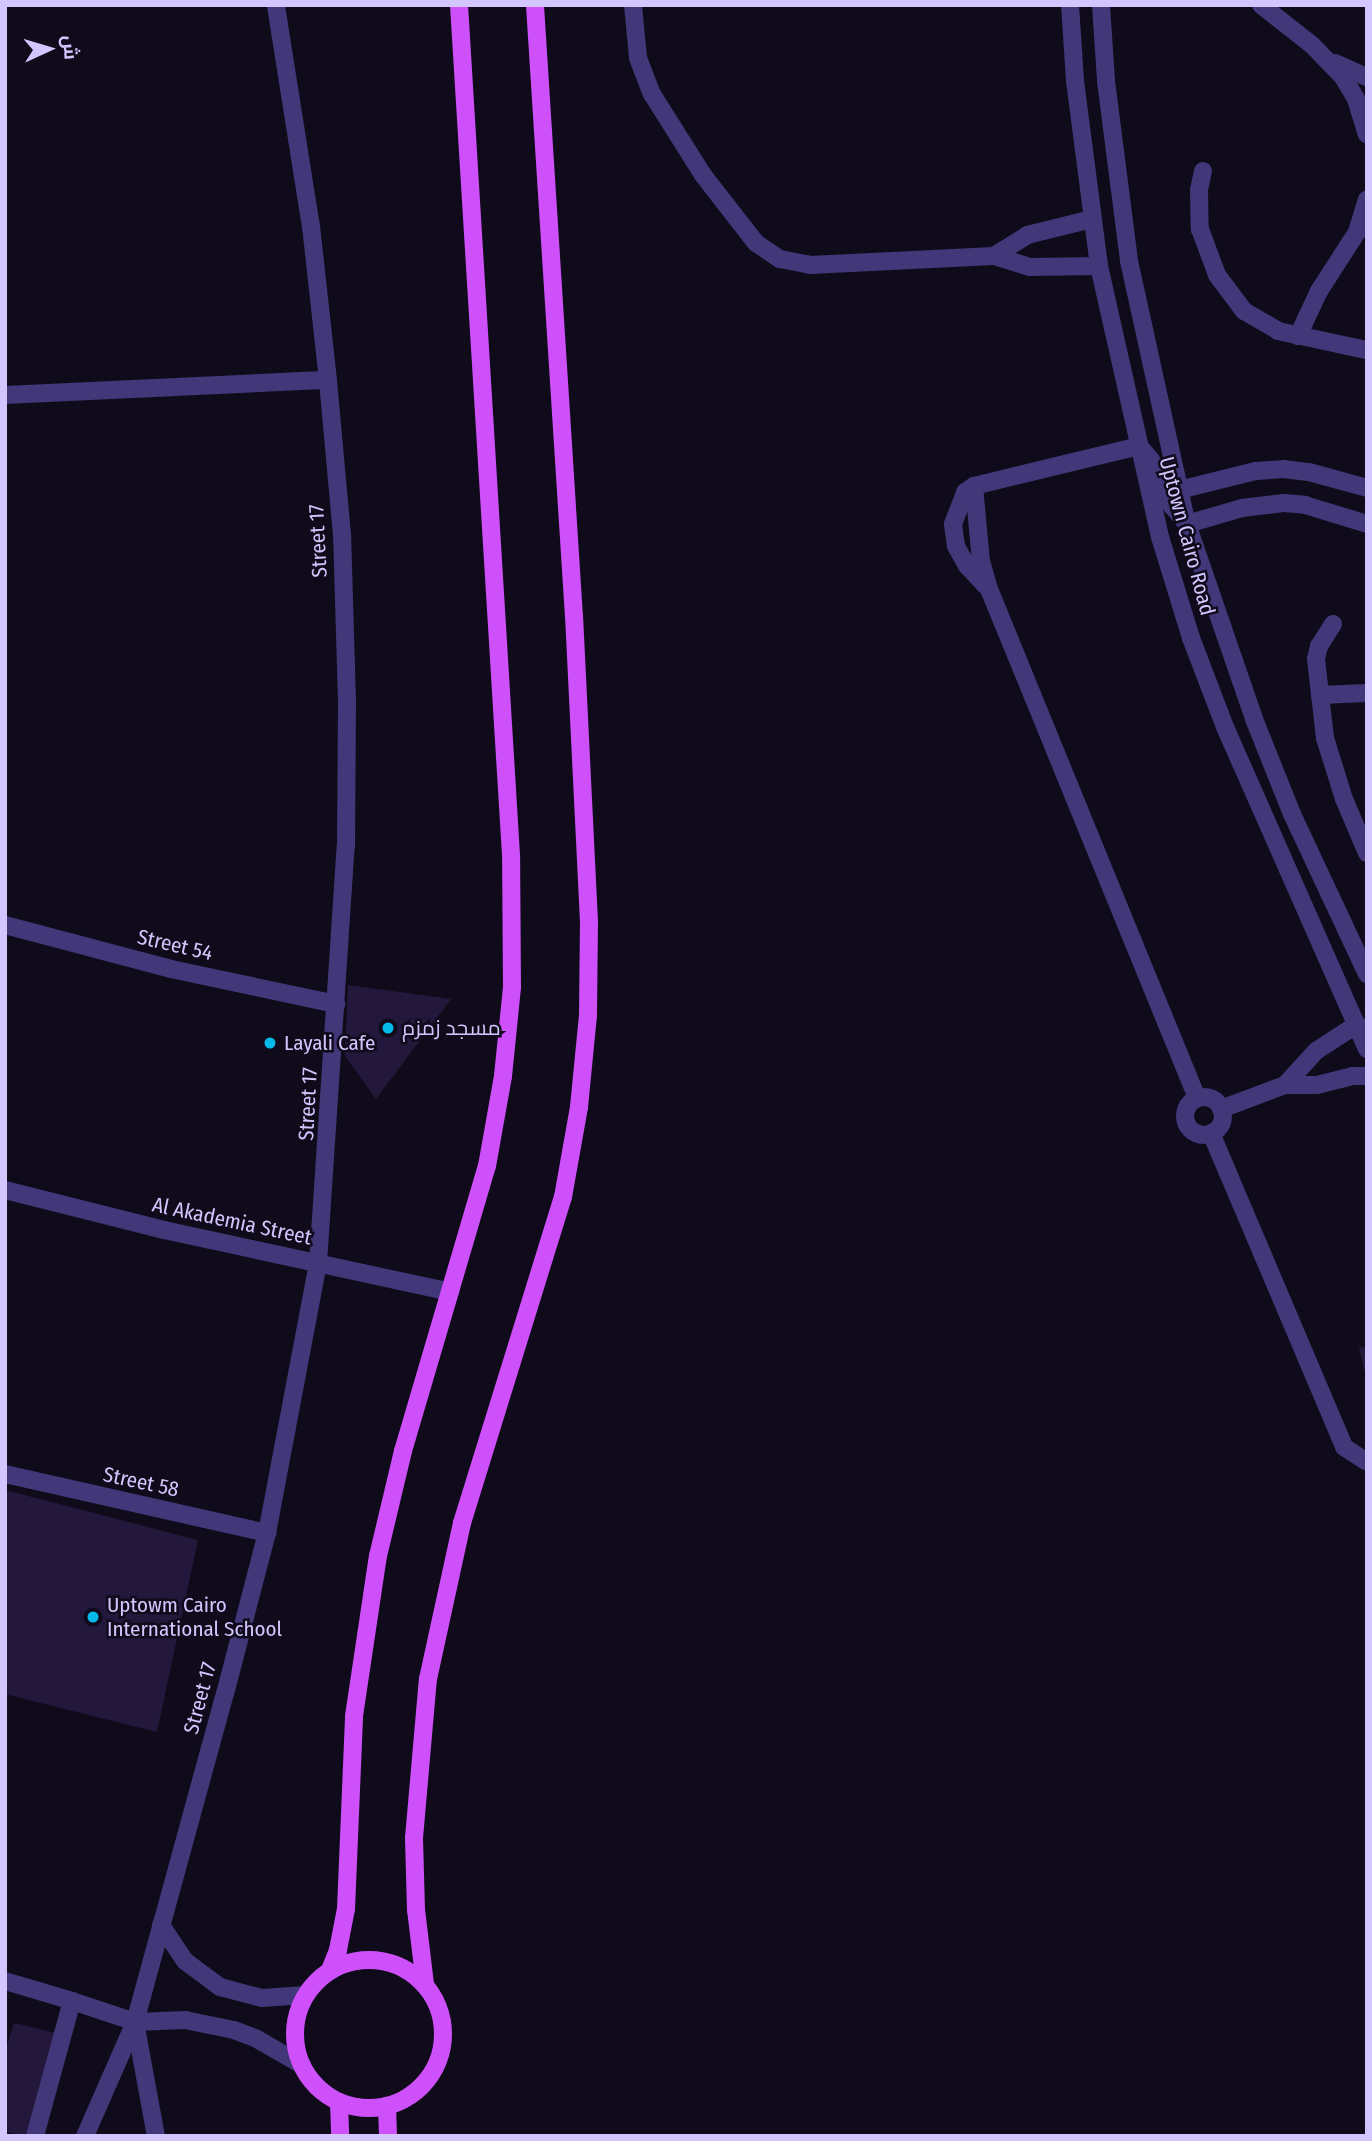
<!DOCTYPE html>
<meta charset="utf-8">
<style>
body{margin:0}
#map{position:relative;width:1372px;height:2141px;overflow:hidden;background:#100b1b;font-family:"Fira Sans Condensed",Cairo,sans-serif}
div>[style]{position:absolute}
.building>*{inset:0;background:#23183b}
.minor>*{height:18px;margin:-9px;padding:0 9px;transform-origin:9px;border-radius:9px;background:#413779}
.minor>.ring{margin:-9px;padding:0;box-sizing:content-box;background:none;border:18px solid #413779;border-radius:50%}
.major>*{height:18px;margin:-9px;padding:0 9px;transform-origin:9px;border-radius:9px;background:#ce50fb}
.major>.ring{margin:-9px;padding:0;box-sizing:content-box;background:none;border:18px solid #ce50fb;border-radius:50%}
.dots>*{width:19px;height:19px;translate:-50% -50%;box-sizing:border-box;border:4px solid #100b1b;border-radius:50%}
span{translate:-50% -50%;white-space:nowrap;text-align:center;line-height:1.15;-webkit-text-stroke:5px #100b1b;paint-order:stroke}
.street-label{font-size:21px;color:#d3c6fe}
.poi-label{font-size:21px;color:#d3c6fe}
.left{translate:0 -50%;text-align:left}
.frame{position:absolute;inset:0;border:7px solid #d3c6fe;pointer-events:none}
.north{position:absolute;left:14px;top:14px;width:70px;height:70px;-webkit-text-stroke:5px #100b1b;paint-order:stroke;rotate:86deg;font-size:19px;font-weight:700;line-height:28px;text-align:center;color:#d3c6fe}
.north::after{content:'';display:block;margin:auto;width:24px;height:32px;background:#d3c6fe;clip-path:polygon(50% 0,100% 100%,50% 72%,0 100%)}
</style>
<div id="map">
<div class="building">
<i style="clip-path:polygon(348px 985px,451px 999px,376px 1099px,345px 1056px)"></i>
<i style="clip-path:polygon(1367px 1346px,1367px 1369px,1364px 1370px,1359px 1348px)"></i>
<i style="clip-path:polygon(5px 1490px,198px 1540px,157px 1732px,5px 1694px)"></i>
<i style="clip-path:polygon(14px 2023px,56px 2033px,27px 2136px,5px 2132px,5px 2052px)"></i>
</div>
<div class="minor">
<i style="left:633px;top:5px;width:53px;rotate:84.6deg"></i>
<i style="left:638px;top:58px;width:39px;rotate:69deg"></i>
<i style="left:652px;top:94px;width:96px;rotate:57.8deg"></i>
<i style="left:703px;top:175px;width:86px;rotate:52.1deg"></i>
<i style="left:756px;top:243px;width:29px;rotate:34deg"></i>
<i style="left:780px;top:259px;width:31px;rotate:11deg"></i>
<i style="left:810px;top:265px;width:184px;rotate:-2.8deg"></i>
<i style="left:994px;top:256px;width:38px;rotate:17deg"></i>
<i style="left:1030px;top:267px;width:69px;rotate:-0.8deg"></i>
<i style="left:1070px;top:5px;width:76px;rotate:86.2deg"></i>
<i style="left:1075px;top:81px;width:187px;rotate:82.6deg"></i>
<i style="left:1099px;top:266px;width:278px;rotate:77.3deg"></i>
<i style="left:1160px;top:537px;width:106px;rotate:72.9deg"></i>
<i style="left:1191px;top:638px;width:95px;rotate:69.1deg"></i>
<i style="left:1225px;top:727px;width:352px;rotate:66.2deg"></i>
<i style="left:1101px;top:5px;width:76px;rotate:86.2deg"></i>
<i style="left:1106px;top:81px;width:181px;rotate:82.7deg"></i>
<i style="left:1129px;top:261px;width:269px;rotate:77.6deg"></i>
<i style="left:1187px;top:524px;width:206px;rotate:71deg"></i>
<i style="left:1254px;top:719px;width:102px;rotate:68.2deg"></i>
<i style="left:1292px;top:814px;width:177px;rotate:64.9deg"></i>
<i style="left:1261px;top:5px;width:65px;rotate:38.1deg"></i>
<i style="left:1312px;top:45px;width:45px;rotate:45.9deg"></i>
<i style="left:1343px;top:77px;width:26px;rotate:59deg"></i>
<i style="left:1356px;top:99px;width:37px;rotate:73deg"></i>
<i style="left:1335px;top:63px;width:35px;rotate:24deg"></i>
<i style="left:1203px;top:171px;width:19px;rotate:102deg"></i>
<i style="left:1199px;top:190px;width:39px;rotate:89deg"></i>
<i style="left:1200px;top:229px;width:49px;rotate:69.7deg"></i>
<i style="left:1217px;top:275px;width:45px;rotate:53.1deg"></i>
<i style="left:1244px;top:311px;width:39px;rotate:30deg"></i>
<i style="left:1278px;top:331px;width:91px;rotate:12.1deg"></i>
<i style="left:994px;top:256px;width:39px;rotate:-32deg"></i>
<i style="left:1027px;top:235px;width:67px;rotate:-13.8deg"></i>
<i style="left:1298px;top:336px;width:50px;rotate:-65deg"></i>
<i style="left:1319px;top:291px;width:70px;rotate:-57.2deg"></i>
<i style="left:1357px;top:232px;width:34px;rotate:-73deg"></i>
<i style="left:5px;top:395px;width:323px;rotate:-2.7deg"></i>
<i style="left:974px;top:486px;width:75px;rotate:84.7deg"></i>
<i style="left:981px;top:561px;width:29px;rotate:74deg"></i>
<i style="left:989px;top:589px;width:550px;rotate:67.77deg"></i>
<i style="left:1179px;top:490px;width:79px;rotate:-13.9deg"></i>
<i style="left:1256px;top:471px;width:27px;rotate:-4deg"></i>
<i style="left:1283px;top:469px;width:26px;rotate:7deg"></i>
<i style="left:1309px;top:472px;width:60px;rotate:15.4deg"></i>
<i style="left:985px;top:585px;width:26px;rotate:-133deg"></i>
<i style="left:967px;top:566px;width:23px;rotate:-119deg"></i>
<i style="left:956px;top:546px;width:22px;rotate:-98deg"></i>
<i style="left:953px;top:524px;width:34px;rotate:-69deg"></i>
<i style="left:965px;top:492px;width:11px;rotate:-34deg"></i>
<i style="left:974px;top:486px;width:170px;rotate:-13.6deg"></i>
<i style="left:1139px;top:446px;width:18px;rotate:49deg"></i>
<i style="left:1151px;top:460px;width:51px;rotate:65.5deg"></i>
<i style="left:1172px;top:506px;width:23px;rotate:50deg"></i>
<i style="left:1187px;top:524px;width:57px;rotate:-16.2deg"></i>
<i style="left:1242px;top:508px;width:42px;rotate:-6.8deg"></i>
<i style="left:1284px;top:503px;width:21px;rotate:5deg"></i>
<i style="left:1305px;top:505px;width:65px;rotate:17deg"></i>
<i style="left:1333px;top:624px;width:26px;rotate:122deg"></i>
<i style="left:1319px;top:646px;width:13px;rotate:103deg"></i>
<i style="left:1316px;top:659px;width:80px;rotate:83.5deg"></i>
<i style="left:1325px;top:738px;width:64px;rotate:72.7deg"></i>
<i style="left:1344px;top:799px;width:59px;rotate:66.9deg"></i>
<i style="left:1320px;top:695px;width:47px;rotate:-2.4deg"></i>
<i style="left:5px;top:925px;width:172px;rotate:14.8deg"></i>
<i style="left:171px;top:969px;width:169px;rotate:12deg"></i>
<i style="left:1285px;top:1085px;width:46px;rotate:-47.6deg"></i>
<i style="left:1316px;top:1051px;width:48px;rotate:-33deg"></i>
<i style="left:1356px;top:1025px;width:11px;rotate:22deg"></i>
<i class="ring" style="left:1185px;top:1097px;width:20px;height:20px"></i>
<i style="left:1221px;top:1109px;width:68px;rotate:-20.6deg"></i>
<i style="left:1285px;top:1085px;width:32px"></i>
<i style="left:1317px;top:1085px;width:36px;rotate:-14deg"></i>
<i style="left:1352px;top:1076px;width:15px"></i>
<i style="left:1211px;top:1133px;width:341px;rotate:67deg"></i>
<i style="left:1344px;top:1447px;width:27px;rotate:33deg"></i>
<i style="left:5px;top:1190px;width:164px;rotate:14.1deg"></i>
<i style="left:164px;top:1230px;width:293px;rotate:12.2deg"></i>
<i style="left:5px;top:1474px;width:269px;rotate:12.7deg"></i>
<i style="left:161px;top:1925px;width:43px;rotate:56.3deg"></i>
<i style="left:185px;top:1961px;width:44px;rotate:36.6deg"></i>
<i style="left:220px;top:1987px;width:43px;rotate:14.7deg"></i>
<i style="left:262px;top:1998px;width:44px;rotate:-3.9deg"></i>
<i style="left:5px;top:1981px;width:70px;rotate:16.6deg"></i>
<i style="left:135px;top:2022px;width:116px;rotate:79.6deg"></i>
<i style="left:35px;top:2136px;width:140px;rotate:-74.7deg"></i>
<i style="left:72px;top:2001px;width:66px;rotate:18.4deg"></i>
<i style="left:135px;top:2022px;width:50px;rotate:-2.3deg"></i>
<i style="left:185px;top:2020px;width:50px;rotate:11.5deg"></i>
<i style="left:234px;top:2030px;width:25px;rotate:21deg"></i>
<i style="left:257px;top:2039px;width:52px;rotate:30deg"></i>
<i style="left:85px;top:2136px;width:124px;rotate:-66.3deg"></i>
<i style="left:135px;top:2022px;width:340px;rotate:-74.7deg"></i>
<i style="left:225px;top:1694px;width:166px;rotate:-75.4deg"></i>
<i style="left:267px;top:1533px;width:275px;rotate:-79.3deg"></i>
<i style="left:318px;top:1263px;width:418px;rotate:-86.2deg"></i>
<i style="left:346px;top:846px;width:145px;rotate:-89.6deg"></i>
<i style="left:347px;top:701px;width:166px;rotate:-91.7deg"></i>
<i style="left:342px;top:535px;width:156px;rotate:-95.2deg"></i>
<i style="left:328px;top:380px;width:154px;rotate:-96.3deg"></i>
<i style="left:311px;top:227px;width:225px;rotate:-99deg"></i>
</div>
<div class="major">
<i class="ring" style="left:295px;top:1960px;width:130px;height:130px"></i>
<i style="left:330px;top:1970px;width:22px;rotate:-68deg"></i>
<i style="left:338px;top:1950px;width:42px;rotate:-79deg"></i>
<i style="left:346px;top:1909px;width:193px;rotate:-87.6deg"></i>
<i style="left:354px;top:1716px;width:162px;rotate:-81.5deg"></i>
<i style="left:378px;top:1556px;width:108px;rotate:-76.6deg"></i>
<i style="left:403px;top:1451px;width:297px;rotate:-73.6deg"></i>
<i style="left:487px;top:1166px;width:91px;rotate:-79.9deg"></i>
<i style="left:503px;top:1076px;width:89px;rotate:-84.2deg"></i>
<i style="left:512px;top:987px;width:132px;rotate:-90.4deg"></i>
<i style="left:511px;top:855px;width:852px;rotate:-93.5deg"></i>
<i style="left:425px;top:1984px;width:75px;rotate:-96.9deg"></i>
<i style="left:416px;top:1910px;width:72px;rotate:-91.6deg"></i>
<i style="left:414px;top:1838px;width:160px;rotate:-85deg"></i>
<i style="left:428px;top:1679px;width:160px;rotate:-77.7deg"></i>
<i style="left:462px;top:1523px;width:341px;rotate:-72.8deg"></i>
<i style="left:563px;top:1197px;width:91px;rotate:-79.9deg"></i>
<i style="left:579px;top:1107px;width:92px;rotate:-84.4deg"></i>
<i style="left:588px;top:1015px;width:93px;rotate:-89.4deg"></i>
<i style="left:589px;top:922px;width:305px;rotate:-92.8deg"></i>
<i style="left:574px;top:617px;width:613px;rotate:-93.65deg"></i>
<i style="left:339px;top:2102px;width:34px;rotate:88deg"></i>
<i style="left:387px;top:2106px;width:30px;rotate:88deg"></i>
</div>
<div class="dots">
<i style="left:388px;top:1028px;background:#06baea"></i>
<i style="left:270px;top:1043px;background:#06baea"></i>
<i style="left:93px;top:1617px;background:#06baea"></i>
</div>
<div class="street-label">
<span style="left:1187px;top:536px;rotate:75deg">Uptown Cairo Road</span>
<span style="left:318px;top:541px;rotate:-93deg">Street 17</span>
<span style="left:175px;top:945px;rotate:13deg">Street 54</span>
<span style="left:308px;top:1104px;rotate:-87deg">Street 17</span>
<span style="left:232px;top:1221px;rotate:12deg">Al Akademia Street</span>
<span style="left:141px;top:1482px;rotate:12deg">Street 58</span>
<span style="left:200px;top:1698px;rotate:-75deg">Street 17</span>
</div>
<div class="poi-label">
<span class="left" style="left:402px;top:1028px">مسجد زمزم</span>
<span class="left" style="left:284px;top:1043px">Layali Cafe</span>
<span class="left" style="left:107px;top:1617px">Uptowm Cairo<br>International School</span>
</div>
<div class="frame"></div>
<div class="north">ش</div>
</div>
